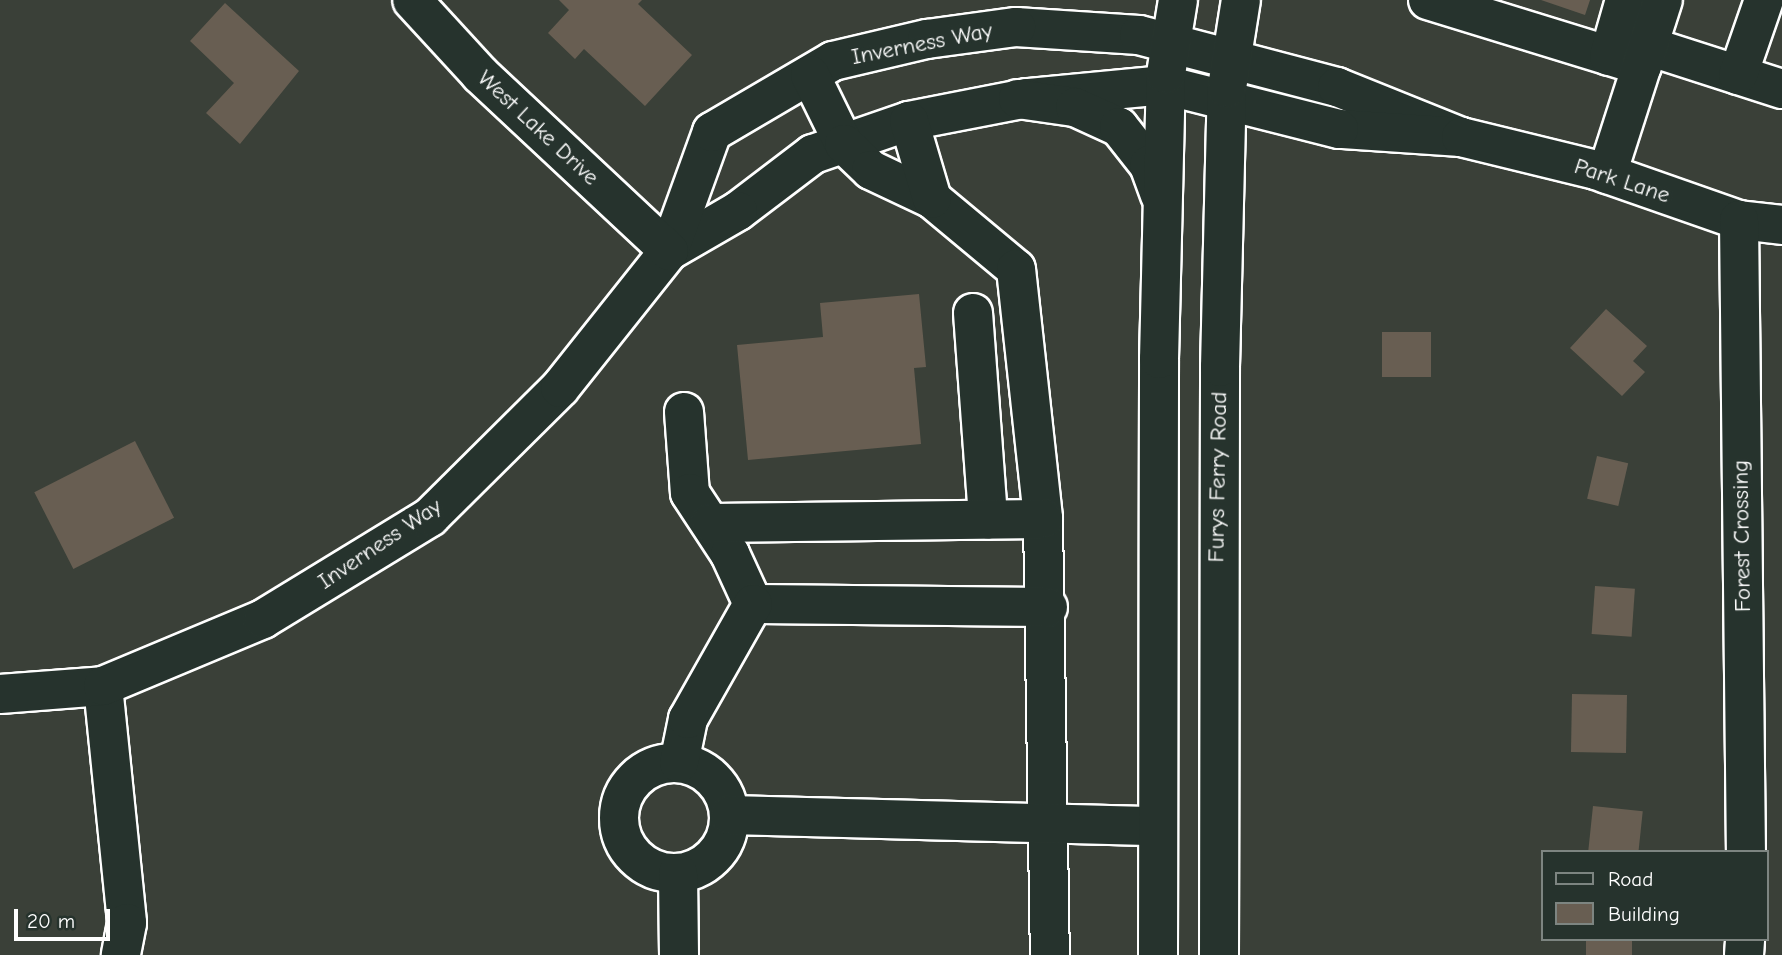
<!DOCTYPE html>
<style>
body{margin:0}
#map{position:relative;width:1782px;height:955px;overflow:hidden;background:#3a4038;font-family:"Comic Neue",sans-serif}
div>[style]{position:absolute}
.building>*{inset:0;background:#685e52;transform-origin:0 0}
.roads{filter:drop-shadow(2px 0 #fff) drop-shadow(-2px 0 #fff) drop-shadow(0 2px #fff) drop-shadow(0 -2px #fff)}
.minor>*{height:38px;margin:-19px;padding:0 19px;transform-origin:19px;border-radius:19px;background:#26332d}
.minor>.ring{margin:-19px;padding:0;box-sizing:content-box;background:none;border:38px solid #26332d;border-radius:50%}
.major>*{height:38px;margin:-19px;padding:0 19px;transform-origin:19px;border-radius:19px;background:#26332d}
span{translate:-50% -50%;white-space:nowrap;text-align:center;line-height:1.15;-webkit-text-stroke:7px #26332d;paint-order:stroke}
.street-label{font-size:23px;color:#fff}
.legend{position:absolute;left:1541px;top:850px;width:228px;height:91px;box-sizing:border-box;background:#26332d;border:2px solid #7d8581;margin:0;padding:9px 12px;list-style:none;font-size:21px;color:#fff}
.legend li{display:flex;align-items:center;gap:14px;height:35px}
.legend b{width:35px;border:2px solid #7d8581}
.scale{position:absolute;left:14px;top:909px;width:96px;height:32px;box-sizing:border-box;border:4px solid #fff;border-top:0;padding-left:9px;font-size:21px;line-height:24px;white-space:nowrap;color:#fff;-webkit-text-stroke:5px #26332d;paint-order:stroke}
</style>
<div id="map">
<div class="building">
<i style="clip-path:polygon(559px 0,642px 0,638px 4px,692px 55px,645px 106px,584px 49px,575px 59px,548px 33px,569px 10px)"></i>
<i style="clip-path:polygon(1541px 0,1590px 0,1585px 15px)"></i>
<i style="clip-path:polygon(225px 3px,299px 71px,240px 144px,206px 113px,234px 83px,190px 41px)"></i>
<i style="clip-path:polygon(919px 294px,926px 367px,914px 368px,921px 444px,748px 460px,737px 345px,823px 337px,820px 303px)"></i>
<i style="clip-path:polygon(1606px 309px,1647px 346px,1633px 361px,1645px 372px,1622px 396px,1570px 348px)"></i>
<i style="left:1382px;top:332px;width:49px;height:45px"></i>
<i style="left:135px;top:441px;width:86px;height:113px;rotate:63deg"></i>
<i style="left:1597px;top:456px;width:32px;height:44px;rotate:13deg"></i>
<i style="left:1595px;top:586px;width:40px;height:48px;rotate:4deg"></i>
<i style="left:1572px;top:694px;width:55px;height:58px;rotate:1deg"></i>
<i style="left:1593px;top:806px;width:50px;height:46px;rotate:6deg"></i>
<i style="left:1586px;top:939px;width:46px;height:16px"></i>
</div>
<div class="roads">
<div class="minor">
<i style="left:1428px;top:0;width:224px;rotate:17.1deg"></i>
<i style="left:1016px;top:27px;width:123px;rotate:3.7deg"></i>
<i style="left:1139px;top:35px;width:205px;rotate:14.7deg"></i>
<i style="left:1337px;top:87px;width:134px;rotate:22deg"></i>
<i style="left:1461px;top:137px;width:122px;rotate:-176.2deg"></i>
<i style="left:1339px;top:129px;width:179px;rotate:-165.8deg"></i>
<i style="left:1165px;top:85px;width:139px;rotate:174.6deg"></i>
<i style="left:1027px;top:98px;width:120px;rotate:169deg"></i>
<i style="left:909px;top:121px;width:102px;rotate:161deg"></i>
<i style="left:813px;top:154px;width:94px;rotate:142.8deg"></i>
<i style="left:738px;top:211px;width:80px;rotate:149.9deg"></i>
<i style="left:669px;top:251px;width:127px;rotate:-70.1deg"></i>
<i style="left:712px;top:132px;width:140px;rotate:-30.4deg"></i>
<i style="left:833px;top:61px;width:97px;rotate:-13.2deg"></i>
<i style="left:927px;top:39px;width:90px;rotate:-7.7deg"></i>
<i style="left:1648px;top:46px;width:141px;rotate:17.8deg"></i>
<i style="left:1609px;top:56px;width:58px;rotate:-74.1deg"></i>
<i style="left:810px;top:75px;width:77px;rotate:63.8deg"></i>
<i style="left:844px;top:144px;width:37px;rotate:44deg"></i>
<i style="left:871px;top:170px;width:68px;rotate:25.4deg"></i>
<i style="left:932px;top:199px;width:109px;rotate:39.8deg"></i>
<i style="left:1016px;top:269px;width:251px;rotate:83.8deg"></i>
<i style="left:1043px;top:519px;width:436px;rotate:89.1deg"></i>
<i style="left:1738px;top:75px;width:79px;rotate:-70.9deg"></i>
<i style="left:909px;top:121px;width:81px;rotate:73.6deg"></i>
<i style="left:1461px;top:137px;width:139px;rotate:13.7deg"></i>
<i style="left:1596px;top:170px;width:151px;rotate:19.3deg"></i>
<i style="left:1739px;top:220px;width:43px;rotate:6.6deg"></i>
<i style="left:1607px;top:174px;width:183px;rotate:-72.2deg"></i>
<i style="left:1739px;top:220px;width:632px;rotate:89.37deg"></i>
<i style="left:973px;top:313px;width:207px;rotate:85.8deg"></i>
<i style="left:684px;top:412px;width:81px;rotate:85.8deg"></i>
<i style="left:690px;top:493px;width:73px;rotate:56.7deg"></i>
<i style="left:730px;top:554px;width:55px;rotate:65.3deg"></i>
<i style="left:753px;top:604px;width:295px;rotate:0.6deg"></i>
<i style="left:711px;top:523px;width:332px;rotate:-0.7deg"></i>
<i style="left:103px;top:686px;width:238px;rotate:84.2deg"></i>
<i style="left:127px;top:923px;width:33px;rotate:101deg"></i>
<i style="left:0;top:694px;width:103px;rotate:-4.4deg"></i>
<i style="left:103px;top:686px;width:173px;rotate:-22.7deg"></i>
<i style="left:263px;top:619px;width:196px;rotate:-31.4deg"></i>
<i style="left:430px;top:517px;width:183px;rotate:-44.8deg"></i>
<i style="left:560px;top:388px;width:175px;rotate:-51.5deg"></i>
<i style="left:669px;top:251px;width:259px;rotate:-136.9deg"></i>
<i style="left:480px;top:74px;width:100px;rotate:-132.6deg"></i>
<i class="ring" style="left:619px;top:763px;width:72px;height:72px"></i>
<i style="left:679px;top:763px;width:45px;rotate:-78.4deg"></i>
<i style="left:688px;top:719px;width:132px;rotate:-60.5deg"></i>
<i style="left:730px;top:815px;width:427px;rotate:1.5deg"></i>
<i style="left:678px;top:873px;width:82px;rotate:89.3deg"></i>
<i style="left:1744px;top:955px;width:16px;rotate:-86deg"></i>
</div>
<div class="major">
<i style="left:1018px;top:99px;width:58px;rotate:8deg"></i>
<i style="left:1075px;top:107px;width:48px;rotate:24.4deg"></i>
<i style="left:1119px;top:127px;width:48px;rotate:51.7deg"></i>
<i style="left:1149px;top:165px;width:32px;rotate:70deg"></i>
<i style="left:1158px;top:955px;width:596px;rotate:-89.9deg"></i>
<i style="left:1159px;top:359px;width:285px;rotate:-88.6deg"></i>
<i style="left:1166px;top:74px;width:75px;rotate:-80.8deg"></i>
<i style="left:1219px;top:955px;width:588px;rotate:-89.9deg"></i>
<i style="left:1220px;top:367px;width:279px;rotate:-88.6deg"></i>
<i style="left:1227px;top:88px;width:89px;rotate:-81deg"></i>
</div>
</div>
<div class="street-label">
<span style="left:922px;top:44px;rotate:-11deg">Inverness Way</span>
<span style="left:538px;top:128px;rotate:43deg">West Lake Drive</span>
<span style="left:1622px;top:181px;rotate:18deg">Park Lane</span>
<span style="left:1218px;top:477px;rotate:-89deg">Furys Ferry Road</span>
<span style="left:1742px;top:536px;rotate:-91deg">Forest Crossing</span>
<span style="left:380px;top:544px;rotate:-34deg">Inverness Way</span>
</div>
<ul class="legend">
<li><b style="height:9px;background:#26332d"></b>Road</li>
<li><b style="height:19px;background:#685e52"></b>Building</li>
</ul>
<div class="scale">20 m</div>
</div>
